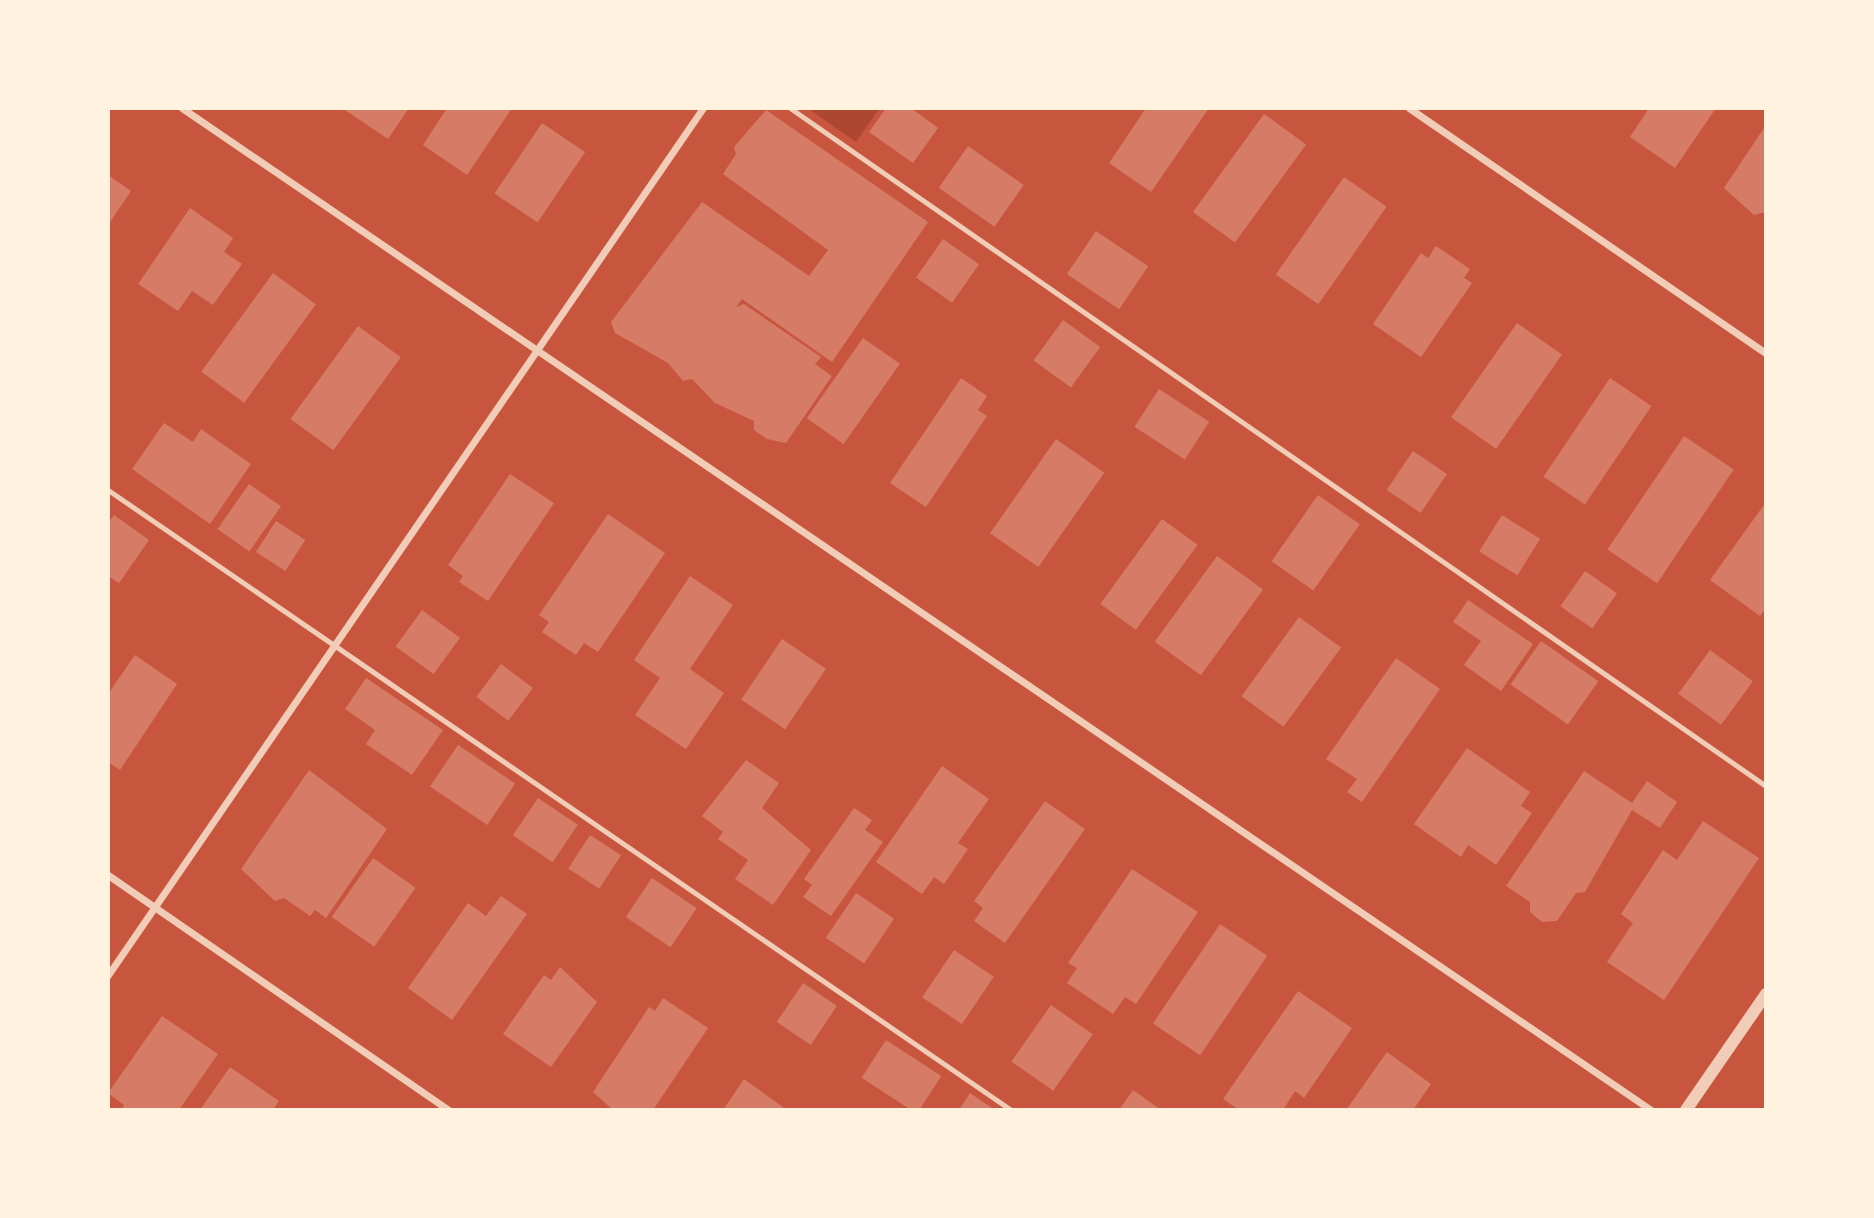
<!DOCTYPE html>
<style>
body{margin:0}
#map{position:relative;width:1874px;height:1218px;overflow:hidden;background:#c8553d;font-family:Commissioner,sans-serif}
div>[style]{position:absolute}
.green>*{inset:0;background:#ae4732}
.building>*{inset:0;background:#d67c66;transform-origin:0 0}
.service>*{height:5px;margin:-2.5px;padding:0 2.5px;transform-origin:2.5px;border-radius:2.5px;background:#f1ccb7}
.minor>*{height:7px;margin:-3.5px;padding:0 3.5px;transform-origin:3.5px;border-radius:3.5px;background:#f1ccb7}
.tertiary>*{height:12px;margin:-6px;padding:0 6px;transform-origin:6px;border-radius:6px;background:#f1ccb7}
span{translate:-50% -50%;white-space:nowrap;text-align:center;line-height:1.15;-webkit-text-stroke:6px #fff3e0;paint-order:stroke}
.frame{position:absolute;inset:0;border:110px solid #fff3e0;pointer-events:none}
</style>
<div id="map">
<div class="green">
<i style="clip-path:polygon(809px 109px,879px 109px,856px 142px)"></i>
</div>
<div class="building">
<i style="clip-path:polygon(342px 108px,409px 108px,388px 139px)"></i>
<i style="clip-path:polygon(447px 108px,512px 108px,467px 175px,423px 145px)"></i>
<i style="clip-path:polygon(886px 108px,911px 108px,938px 128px,913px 163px,869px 132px)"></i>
<i style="clip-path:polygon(1146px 108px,1209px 108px,1151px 192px,1109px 163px)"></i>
<i style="clip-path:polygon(1649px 108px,1716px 108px,1675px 168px,1630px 137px)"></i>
<i style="clip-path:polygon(766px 110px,928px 222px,832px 362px,742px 299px,736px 307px,744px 304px,821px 357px,815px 364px,832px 376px,786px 443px,767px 439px,754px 430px,754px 421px,715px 403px,692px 379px,683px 381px,668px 363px,615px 333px,611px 322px,702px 202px,809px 276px,828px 250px,723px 174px,736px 154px,734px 147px)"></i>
<i style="left:1264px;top:114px;width:52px;height:121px;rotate:36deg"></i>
<i style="left:542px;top:123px;width:52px;height:85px;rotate:34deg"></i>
<i style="clip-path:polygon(1766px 125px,1766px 212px,1754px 215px,1724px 188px)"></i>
<i style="left:968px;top:146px;width:68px;height:51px;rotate:35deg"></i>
<i style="clip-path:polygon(108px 175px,131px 191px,108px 225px)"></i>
<i style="left:1344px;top:177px;width:52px;height:119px;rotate:35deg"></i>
<i style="clip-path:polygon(190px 208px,233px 238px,224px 252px,242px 264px,213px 305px,192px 291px,178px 311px,138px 284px)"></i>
<i style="left:1096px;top:231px;width:63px;height:52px;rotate:34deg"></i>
<i style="left:943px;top:239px;width:44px;height:47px;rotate:35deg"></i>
<i style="clip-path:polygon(1436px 246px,1470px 269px,1464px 278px,1472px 283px,1421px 357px,1373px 324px,1421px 253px,1428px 258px)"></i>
<i style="left:273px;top:273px;width:53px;height:122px;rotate:36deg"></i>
<i style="left:1063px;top:320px;width:46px;height:50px;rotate:36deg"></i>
<i style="left:1517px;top:323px;width:55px;height:115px;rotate:35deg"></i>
<i style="left:358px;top:326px;width:53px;height:115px;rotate:36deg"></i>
<i style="left:863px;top:338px;width:45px;height:98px;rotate:35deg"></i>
<i style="clip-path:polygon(961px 378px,987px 396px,978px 410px,987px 416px,926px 507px,890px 483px)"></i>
<i style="left:1610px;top:378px;width:50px;height:119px;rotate:34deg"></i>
<i style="left:1159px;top:389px;width:60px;height:45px;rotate:33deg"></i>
<i style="clip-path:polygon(164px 423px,193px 442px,201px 429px,251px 464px,210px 524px,132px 469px)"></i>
<i style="left:1684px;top:436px;width:60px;height:137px;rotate:34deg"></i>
<i style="left:1056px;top:439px;width:59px;height:115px;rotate:35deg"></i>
<i style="left:1413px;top:451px;width:41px;height:47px;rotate:34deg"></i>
<i style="clip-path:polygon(510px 474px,554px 503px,488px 601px,459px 582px,463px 576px,448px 565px)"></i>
<i style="left:249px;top:484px;width:39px;height:55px;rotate:35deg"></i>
<i style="left:1318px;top:495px;width:51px;height:81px;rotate:35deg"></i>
<i style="clip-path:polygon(1766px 502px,1766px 608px,1760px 616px,1710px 580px)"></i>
<i style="clip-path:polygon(608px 514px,665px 553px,598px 652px,584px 643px,576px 655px,542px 632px,549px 622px,539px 615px)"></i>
<i style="clip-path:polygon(114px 515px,149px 540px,119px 583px,108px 576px,108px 523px)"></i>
<i style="left:1502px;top:515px;width:45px;height:43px;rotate:32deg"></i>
<i style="left:1162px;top:519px;width:44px;height:105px;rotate:36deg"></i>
<i style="left:276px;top:521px;width:35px;height:37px;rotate:33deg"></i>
<i style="left:1217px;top:556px;width:57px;height:106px;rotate:36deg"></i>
<i style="left:1585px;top:571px;width:39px;height:43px;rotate:35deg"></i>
<i style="clip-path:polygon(690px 576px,733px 605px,690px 669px,724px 693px,686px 749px,635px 715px,660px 678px,634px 660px)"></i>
<i style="clip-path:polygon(1468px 600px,1533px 644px,1501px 691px,1464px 665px,1481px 641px,1453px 622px)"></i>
<i style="left:422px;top:610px;width:47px;height:45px;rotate:36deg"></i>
<i style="left:1299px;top:617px;width:52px;height:98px;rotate:36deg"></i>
<i style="left:782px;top:639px;width:53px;height:73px;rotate:34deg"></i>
<i style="left:1541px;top:641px;width:70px;height:53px;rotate:35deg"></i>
<i style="left:1710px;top:650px;width:53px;height:54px;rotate:36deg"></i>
<i style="clip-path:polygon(135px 655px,177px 684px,120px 770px,108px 762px,108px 694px)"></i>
<i style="clip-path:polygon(1396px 658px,1440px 689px,1362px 802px,1347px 792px,1357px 779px,1326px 759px)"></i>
<i style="left:501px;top:664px;width:40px;height:41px;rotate:37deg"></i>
<i style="clip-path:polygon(366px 678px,443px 730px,412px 775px,366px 744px,375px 730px,345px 709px)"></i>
<i style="left:458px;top:745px;width:69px;height:50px;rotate:34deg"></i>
<i style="clip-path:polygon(1467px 748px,1530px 792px,1521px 806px,1532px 813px,1496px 865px,1468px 845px,1461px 857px,1414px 824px)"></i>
<i style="clip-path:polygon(746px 760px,779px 783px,762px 808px,811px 850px,773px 905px,735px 879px,748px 860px,718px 839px,723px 832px,702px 816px)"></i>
<i style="clip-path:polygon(942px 766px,989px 799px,958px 843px,968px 849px,944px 884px,934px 877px,922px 894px,876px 862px)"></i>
<i style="clip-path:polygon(309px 770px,387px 829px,326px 918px,315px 910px,310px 916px,284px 898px,275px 901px,241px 869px)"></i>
<i style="clip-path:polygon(1584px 771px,1632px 803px,1647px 781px,1677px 802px,1660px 828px,1632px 810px,1585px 892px,1576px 893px,1557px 921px,1542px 922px,1530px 912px,1530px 902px,1506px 886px)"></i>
<i style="left:538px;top:798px;width:48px;height:45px;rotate:34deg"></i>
<i style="clip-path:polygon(1045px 801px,1085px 829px,1005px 943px,974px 921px,983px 908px,974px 901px)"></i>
<i style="clip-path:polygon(854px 808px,872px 820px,865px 830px,883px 842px,831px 916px,803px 897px,812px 885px,804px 879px)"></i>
<i style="clip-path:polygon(1703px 821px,1759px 858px,1664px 1000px,1607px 962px,1633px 923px,1621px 914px,1663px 850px,1677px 860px)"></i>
<i style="left:590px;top:835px;width:37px;height:40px;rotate:33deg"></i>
<i style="left:373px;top:858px;width:52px;height:72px;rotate:35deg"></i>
<i style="clip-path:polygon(1132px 869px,1198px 912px,1136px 1004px,1125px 997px,1113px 1014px,1067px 983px,1077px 968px,1068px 963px)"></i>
<i style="left:652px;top:878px;width:54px;height:47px;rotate:34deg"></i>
<i style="left:856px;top:893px;width:46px;height:54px;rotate:34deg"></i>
<i style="clip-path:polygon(501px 896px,527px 914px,452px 1020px,408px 988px,468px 903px,486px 916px)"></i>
<i style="left:1220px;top:924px;width:57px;height:120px;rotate:34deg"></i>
<i style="left:954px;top:950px;width:48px;height:57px;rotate:34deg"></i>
<i style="clip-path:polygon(560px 967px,597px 1002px,551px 1067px,503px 1034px,544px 975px,551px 980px)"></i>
<i style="left:803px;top:983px;width:41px;height:47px;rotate:34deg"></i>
<i style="clip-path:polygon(1298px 991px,1352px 1028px,1304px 1098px,1295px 1091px,1283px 1110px,1239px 1110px,1223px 1099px)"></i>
<i style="clip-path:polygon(663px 998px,708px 1028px,653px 1110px,613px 1110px,593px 1092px,649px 1007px,655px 1011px)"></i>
<i style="left:1051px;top:1005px;width:51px;height:69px;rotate:35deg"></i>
<i style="clip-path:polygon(162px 1016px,218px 1054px,179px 1110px,121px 1110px,124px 1105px,108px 1093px)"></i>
<i style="left:886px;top:1040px;width:66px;height:45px;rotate:33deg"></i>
<i style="clip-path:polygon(1387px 1052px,1431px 1084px,1413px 1110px,1346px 1110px)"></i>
<i style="clip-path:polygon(230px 1067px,279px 1101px,273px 1110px,200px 1110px)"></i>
<i style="clip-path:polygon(744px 1079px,787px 1110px,723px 1110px)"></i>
<i style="clip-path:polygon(1133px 1090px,1161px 1110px,1119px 1110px)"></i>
<i style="clip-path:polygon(970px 1093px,995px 1110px,959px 1110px)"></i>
</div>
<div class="service">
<i style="left:790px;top:108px;width:1188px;rotate:34.79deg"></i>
<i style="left:108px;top:490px;width:1095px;rotate:34.47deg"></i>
</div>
<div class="minor">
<i style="left:182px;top:108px;width:1778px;rotate:34.3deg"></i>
<i style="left:1409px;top:108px;width:433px;rotate:34.5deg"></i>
<i style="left:108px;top:875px;width:414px;rotate:34.6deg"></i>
<i style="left:108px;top:975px;width:1052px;rotate:-55.54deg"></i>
</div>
<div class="tertiary">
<i style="left:1686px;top:1110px;width:141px;rotate:-55.4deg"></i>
</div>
<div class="frame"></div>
</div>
